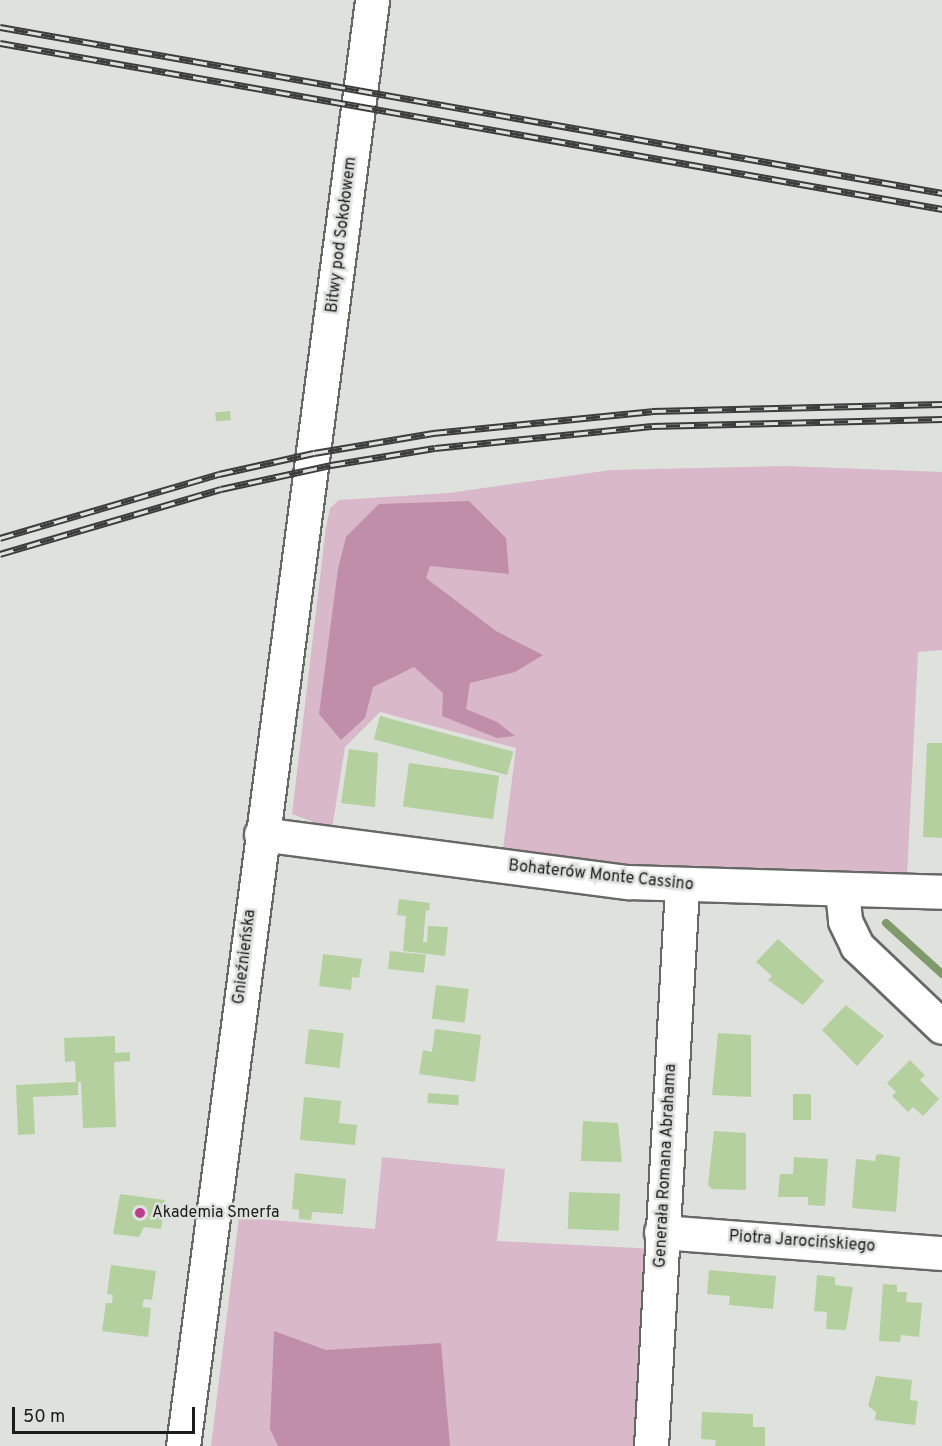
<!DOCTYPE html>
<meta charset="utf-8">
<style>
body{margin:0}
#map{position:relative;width:942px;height:1446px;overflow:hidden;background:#dfe1dd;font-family:Overpass,sans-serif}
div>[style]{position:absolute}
.green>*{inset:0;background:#d9b8ca}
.forest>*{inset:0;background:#c18eaa}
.stream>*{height:8px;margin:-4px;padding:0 4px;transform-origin:4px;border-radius:4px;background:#7f996b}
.building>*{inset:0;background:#b4d09f;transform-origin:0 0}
.roads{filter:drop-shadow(2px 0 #676965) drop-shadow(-2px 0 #676965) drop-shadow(0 2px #676965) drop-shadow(0 -2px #676965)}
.minor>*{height:33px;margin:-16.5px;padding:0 16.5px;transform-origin:16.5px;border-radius:16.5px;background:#fff}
.rail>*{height:7px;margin-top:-3.5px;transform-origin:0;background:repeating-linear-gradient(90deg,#dfe1dd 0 14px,#3b3c3b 0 28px);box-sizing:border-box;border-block:2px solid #3b3c3b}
.dots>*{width:16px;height:16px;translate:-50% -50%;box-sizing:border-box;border:3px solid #dfe1dd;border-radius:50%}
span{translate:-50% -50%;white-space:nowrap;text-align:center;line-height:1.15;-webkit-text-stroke:5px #dfe1dd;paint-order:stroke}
.street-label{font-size:16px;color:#1a1b1a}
.poi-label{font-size:16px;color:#1a1b1a}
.left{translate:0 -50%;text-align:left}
.scale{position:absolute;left:12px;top:1407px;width:183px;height:27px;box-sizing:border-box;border:3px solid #1a1b1a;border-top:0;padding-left:8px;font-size:18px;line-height:21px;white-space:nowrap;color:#1a1b1a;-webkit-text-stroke:4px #dfe1dd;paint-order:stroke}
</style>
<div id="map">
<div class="green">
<i style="clip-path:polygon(786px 466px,942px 472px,942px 650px,918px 652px,907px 878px,672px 869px,503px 849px,516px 748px,380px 712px,345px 747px,332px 829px,292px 814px,326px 527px,330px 508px,339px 500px,449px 493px,611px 470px)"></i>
<i style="clip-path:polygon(382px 1157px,505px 1169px,497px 1241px,656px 1249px,644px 1446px,211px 1446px,239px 1217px,375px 1229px)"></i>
</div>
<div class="forest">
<i style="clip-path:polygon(469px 501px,506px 538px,509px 574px,430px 566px,426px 578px,496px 631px,543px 655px,515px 672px,470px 683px,466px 709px,497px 722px,515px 736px,497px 738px,442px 716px,443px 693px,414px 667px,373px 687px,365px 718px,341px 740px,319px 714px,338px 569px,346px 537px,379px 504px)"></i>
<i style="clip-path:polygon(274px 1331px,326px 1350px,441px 1343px,450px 1446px,278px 1446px,270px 1429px)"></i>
</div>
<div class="stream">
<i style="left:886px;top:923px;width:76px;rotate:42.3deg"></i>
</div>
<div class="building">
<i style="left:230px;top:411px;width:9px;height:15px;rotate:84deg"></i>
<i style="left:380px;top:716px;width:138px;height:24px;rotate:15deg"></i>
<i style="clip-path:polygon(927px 743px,942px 743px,942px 838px,923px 837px)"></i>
<i style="clip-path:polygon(349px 749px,378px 753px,375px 807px,341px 803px)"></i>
<i style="left:409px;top:763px;width:91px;height:44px;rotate:8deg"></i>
<i style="clip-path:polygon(399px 899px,430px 903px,429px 911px,426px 910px,423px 942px,427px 942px,428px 926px,448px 927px,445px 956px,403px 951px,406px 916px,397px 915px)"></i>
<i style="clip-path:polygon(778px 939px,824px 981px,803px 1005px,768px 980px,772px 976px,756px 962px)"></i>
<i style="left:390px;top:951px;width:36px;height:18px;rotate:6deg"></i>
<i style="clip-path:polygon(323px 954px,362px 959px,359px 978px,352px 977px,351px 990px,319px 986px)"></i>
<i style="left:436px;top:985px;width:33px;height:34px;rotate:7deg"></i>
<i style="clip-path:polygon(846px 1005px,884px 1036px,857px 1066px,822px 1030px)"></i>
<i style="left:309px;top:1029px;width:35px;height:35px;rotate:7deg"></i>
<i style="clip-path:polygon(435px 1029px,481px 1035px,475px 1082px,419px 1074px,423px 1050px,432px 1052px)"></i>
<i style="clip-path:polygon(718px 1033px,751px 1035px,751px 1097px,712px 1095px)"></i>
<i style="clip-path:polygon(115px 1036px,115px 1053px,130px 1052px,130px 1061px,114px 1062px,116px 1127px,83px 1128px,81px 1082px,78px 1082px,78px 1095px,33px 1097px,35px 1134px,18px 1135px,16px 1085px,76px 1082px,75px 1061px,65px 1062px,64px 1038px)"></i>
<i style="clip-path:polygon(910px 1060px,925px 1075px,920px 1080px,939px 1099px,923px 1116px,913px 1107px,908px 1112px,892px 1096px,896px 1092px,887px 1083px)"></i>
<i style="left:428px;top:1093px;width:31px;height:10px;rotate:4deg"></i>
<i style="left:793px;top:1094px;width:18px;height:26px"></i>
<i style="clip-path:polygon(304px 1097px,341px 1101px,339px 1123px,357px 1125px,355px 1145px,300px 1140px)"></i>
<i style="clip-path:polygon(583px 1121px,618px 1123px,622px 1162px,581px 1161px)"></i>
<i style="clip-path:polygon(714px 1131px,746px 1133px,746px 1190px,712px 1189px,708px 1185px)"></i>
<i style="clip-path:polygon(880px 1154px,900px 1157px,896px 1212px,852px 1208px,856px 1159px,875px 1161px,876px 1155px)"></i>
<i style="clip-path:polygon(794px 1157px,828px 1159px,825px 1206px,808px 1205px,808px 1197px,778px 1197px,780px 1174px,793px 1174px)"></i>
<i style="clip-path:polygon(295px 1173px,346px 1179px,343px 1214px,312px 1212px,311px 1220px,299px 1219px,299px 1210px,292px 1209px)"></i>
<i style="left:569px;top:1192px;width:51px;height:37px;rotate:2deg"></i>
<i style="clip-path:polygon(120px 1194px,165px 1200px,161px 1229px,144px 1227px,139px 1237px,113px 1234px)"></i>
<i style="clip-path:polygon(111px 1265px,156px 1271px,152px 1300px,144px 1299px,142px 1307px,151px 1308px,148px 1337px,102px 1331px,106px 1303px,112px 1303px,113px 1295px,107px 1294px)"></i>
<i style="clip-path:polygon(709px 1270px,776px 1276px,773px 1309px,729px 1305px,730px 1296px,707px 1294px)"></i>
<i style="clip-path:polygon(817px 1275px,835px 1277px,835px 1285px,853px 1287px,846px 1330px,826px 1329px,827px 1312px,814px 1311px)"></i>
<i style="clip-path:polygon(883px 1284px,897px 1285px,897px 1292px,907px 1292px,906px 1302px,922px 1303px,919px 1337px,901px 1335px,900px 1342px,879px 1341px)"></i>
<i style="clip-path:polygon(876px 1376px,912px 1380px,910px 1400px,918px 1401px,915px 1425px,875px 1420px,876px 1412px,868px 1406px)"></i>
<i style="clip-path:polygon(702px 1412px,753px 1414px,753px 1427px,765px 1427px,765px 1446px,715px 1446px,716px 1440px,701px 1439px)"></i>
</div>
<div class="roads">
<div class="minor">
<i style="left:261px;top:834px;width:370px;rotate:7.5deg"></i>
<i style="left:628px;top:882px;width:314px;rotate:1.8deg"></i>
<i style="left:842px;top:891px;width:30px;rotate:84deg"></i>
<i style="left:845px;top:921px;width:28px;rotate:64deg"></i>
<i style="left:857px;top:946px;width:117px;rotate:43.6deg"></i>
<i style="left:661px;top:1232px;width:282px;rotate:4.3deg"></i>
<i style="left:183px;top:1446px;width:1458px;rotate:-82.55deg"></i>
<i style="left:651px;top:1446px;width:561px;rotate:-86.83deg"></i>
</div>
</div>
<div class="rail">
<i style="left:0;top:27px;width:957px;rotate:9.99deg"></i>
<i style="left:0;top:43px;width:957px;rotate:9.99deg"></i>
<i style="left:0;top:538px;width:228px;rotate:-16.3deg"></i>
<i style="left:219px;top:474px;width:97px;rotate:-12.5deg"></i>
<i style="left:314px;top:453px;width:121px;rotate:-9.5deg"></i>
<i style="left:433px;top:433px;width:220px;rotate:-5.7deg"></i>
<i style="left:652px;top:411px;width:290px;rotate:-1.4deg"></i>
<i style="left:0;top:554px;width:230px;rotate:-16.4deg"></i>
<i style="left:221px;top:489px;width:113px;rotate:-12.3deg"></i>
<i style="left:331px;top:465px;width:105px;rotate:-9.3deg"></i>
<i style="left:435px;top:448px;width:218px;rotate:-5.8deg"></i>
<i style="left:652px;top:426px;width:290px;rotate:-1.4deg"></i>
</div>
<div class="dots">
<i style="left:140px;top:1213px;background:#bb3e8e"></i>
</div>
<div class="street-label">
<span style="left:342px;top:235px;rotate:-83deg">Bitwy pod Sokołowem</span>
<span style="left:601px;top:876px;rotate:6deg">Bohaterów Monte Cassino</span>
<span style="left:245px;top:957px;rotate:-83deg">Gnieźnieńska</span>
<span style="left:666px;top:1166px;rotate:-87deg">Generała Romana Abrahama</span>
<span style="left:802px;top:1242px;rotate:4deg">Piotra Jarocińskiego</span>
</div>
<div class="poi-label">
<span class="left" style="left:152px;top:1213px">Akademia Smerfa</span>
</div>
<div class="scale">50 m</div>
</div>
